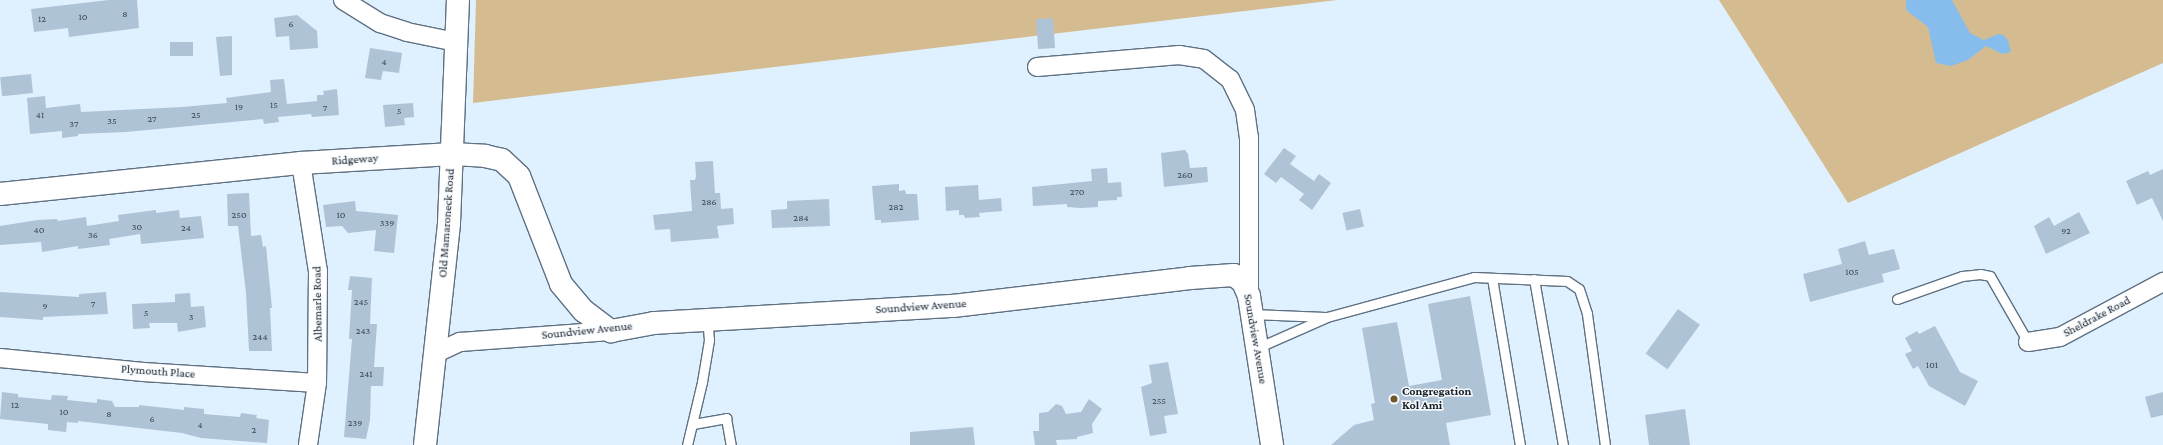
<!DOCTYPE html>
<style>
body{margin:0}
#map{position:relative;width:2163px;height:445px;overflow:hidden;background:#dff0ff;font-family:"Crimson Pro",serif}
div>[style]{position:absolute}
.green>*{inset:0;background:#d5bc90}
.water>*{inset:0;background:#86bded}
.building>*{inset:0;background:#afc3d6;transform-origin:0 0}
.roads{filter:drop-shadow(1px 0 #5f7182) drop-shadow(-1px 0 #5f7182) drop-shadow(0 1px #5f7182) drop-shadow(0 -1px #5f7182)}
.service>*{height:9px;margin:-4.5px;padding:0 4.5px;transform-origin:4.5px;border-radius:4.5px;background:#fff}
.minor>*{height:18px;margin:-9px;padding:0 9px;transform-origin:9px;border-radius:9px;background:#fff}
.tertiary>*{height:22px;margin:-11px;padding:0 11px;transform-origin:11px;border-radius:11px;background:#fff}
.secondary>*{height:22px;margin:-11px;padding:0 11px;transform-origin:11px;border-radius:11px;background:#fff}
.dots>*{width:11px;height:11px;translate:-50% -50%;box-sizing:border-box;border:2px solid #f7fbff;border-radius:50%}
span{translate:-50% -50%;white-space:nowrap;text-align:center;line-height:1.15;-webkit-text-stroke:3px #f7fbff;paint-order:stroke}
.number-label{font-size:10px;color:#3c4751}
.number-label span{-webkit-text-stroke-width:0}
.street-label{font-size:12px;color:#161e25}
.poi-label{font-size:12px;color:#161e25;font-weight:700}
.left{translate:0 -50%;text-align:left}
</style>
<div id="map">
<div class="green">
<i style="clip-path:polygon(476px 0,1337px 0,473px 103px)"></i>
<i style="clip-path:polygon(1719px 0,2163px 0,2163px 63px,1848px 203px)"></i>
</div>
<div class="water">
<i style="clip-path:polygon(1906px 0,1952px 0,1970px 33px,1984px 40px,1998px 34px,2003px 35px,2008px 40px,2011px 52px,2002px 54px,1986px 46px,1968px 60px,1951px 66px,1936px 63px,1928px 27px,1906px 10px)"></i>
</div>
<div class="building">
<i style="clip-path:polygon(109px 0,137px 0,139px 28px,69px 37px,68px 28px,34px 32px,31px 9px)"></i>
<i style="clip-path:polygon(297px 15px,317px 31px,318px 48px,290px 50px,289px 36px,276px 37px,274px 18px)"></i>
<i style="left:1053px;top:18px;width:30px;height:17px;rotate:86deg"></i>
<i style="clip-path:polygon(232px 36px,232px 75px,220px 76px,216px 37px)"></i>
<i style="left:193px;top:42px;width:14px;height:23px;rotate:90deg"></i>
<i style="clip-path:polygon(370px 48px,402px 53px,399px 73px,383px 71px,381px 80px,365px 78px)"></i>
<i style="left:31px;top:74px;width:19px;height:31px;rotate:84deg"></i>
<i style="clip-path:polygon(284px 79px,287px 104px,317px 101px,317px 95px,324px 95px,323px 91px,337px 89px,339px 115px,312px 117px,311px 114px,278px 117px,279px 122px,264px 124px,263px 119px,126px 132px,78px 134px,78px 136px,62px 138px,62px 131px,30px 134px,27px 98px,45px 96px,46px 108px,80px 104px,81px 112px,182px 107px,227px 103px,226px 98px,271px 92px,270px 80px)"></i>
<i style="clip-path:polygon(413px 103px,414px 117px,404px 118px,405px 125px,385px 127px,383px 105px)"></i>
<i style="clip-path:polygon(1284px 148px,1296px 156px,1290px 164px,1314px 181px,1319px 174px,1331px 183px,1312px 210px,1299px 200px,1304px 194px,1281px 177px,1276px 183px,1264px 174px)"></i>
<i style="clip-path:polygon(1185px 150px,1188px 154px,1190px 168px,1207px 167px,1208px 182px,1164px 187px,1161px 153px)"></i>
<i style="clip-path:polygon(713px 161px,715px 193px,720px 193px,721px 209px,733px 208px,734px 224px,717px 226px,719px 238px,671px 242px,670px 229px,655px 230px,653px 215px,692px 211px,690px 180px,695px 180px,696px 176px,695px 162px)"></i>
<i style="clip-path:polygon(1107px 168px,1108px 183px,1121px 182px,1122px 197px,1117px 197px,1117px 200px,1098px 201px,1098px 207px,1081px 208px,1067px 207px,1067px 204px,1033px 206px,1032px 187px,1092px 181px,1091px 169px)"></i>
<i style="clip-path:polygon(2163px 169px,2163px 221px,2152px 198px,2137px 205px,2126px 181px,2148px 171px,2150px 175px)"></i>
<i style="clip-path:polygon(899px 184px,899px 191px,905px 190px,906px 194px,917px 194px,919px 220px,881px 223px,881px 220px,875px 220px,872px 186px)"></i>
<i style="clip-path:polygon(978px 185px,979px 200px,1001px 198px,1002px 211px,979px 213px,980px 217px,965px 218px,964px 215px,959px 215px,959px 210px,946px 211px,945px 187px)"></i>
<i style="clip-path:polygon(249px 193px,251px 236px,261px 235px,263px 247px,266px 246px,272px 308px,270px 308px,272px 351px,249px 351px,246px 293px,238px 226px,228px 226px,227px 194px)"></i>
<i style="clip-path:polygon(829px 199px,830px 226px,772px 228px,771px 210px,787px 209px,787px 201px)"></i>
<i style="clip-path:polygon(355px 201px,356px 211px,398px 215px,394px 253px,374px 251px,376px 230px,348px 233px,342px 226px,326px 227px,323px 205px)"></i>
<i style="left:1360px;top:209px;width:18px;height:18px;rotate:77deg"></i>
<i style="clip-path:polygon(156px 210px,156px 213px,179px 210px,180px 218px,201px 216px,204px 238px,141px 244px,140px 234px,109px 239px,110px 245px,78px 249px,78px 246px,42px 252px,41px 242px,0 245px,0 226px,38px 220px,57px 219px,58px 221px,86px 217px,87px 226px,119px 221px,118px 215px)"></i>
<i style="clip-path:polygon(2079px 212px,2090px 233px,2046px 254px,2034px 226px,2049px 217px,2054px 226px)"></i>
<i style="clip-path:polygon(1865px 241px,1869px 255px,1894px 249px,1900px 269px,1882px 274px,1884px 282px,1810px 302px,1803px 274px,1842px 264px,1838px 249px)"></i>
<i style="clip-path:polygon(350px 276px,372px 278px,370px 324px,377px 324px,374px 367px,384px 367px,383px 386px,371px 386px,370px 420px,366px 439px,344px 437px,352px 339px,349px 339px,352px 290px,348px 290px)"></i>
<i style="clip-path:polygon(0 292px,79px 297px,79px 294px,106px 292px,108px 314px,43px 317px,43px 320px,0 317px)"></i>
<i style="clip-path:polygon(190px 293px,191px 307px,204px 306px,206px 327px,178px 332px,177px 323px,149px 323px,150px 328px,133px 329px,132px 304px,175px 302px,175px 294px)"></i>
<i style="clip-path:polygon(1470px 296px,1491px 415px,1446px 423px,1450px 445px,1331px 445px,1354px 425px,1374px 420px,1371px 404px,1375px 403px,1362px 328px,1397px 322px,1409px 386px,1442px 380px,1428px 304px)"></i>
<i style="left:1678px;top:309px;width:27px;height:55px;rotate:36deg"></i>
<i style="clip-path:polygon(1935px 326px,1960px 372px,1978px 381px,1965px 406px,1929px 386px,1918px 366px,1913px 369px,1905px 354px,1912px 351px,1905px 338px,1917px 331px,1919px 334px)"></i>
<i style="clip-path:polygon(1168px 362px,1178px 414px,1164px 416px,1167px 433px,1150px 436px,1141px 387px,1152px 383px,1149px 365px)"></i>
<i style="clip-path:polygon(2px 392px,18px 394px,18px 397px,51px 400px,52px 395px,68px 396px,67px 400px,97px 403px,97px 399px,112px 401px,115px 407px,139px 407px,139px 405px,184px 410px,184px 407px,204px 409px,204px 414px,240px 417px,241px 413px,257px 415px,256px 418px,269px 420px,267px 443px,201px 438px,182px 433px,78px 421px,78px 423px,67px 422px,66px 432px,48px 430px,48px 424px,0 419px)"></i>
<i style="clip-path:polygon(2163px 392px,2163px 415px,2151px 418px,2145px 397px)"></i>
<i style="clip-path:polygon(1089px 399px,1102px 409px,1092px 424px,1093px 433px,1077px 437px,1077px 439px,1056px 440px,1057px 445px,1035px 445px,1033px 431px,1039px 431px,1039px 413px,1048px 412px,1056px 404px,1062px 406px,1066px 414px,1081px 412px)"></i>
<i style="clip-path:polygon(1685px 409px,1690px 445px,1649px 445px,1645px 415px)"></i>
<i style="clip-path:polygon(973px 427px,975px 445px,910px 445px,910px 432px)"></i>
</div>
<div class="roads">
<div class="service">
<i style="left:1492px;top:278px;width:169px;rotate:80.5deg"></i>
<i style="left:1534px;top:279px;width:169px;rotate:80.1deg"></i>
<i style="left:1897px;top:299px;width:69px;rotate:-19.5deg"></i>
<i style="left:1962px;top:276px;width:18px;rotate:-6deg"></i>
<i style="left:1980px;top:274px;width:10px;rotate:11deg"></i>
<i style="left:1990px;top:276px;width:76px;rotate:60.1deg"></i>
<i style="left:1252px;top:314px;width:73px;rotate:2.4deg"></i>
<i style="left:1257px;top:348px;width:77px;rotate:-23.9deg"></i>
<i style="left:1327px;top:317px;width:152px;rotate:-15.2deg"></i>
<i style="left:1474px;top:277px;width:93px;rotate:2.5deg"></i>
<i style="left:1567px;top:281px;width:14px;rotate:34deg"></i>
<i style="left:1579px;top:289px;width:26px;rotate:72deg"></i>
<i style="left:1587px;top:314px;width:132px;rotate:82.2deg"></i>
<i style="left:693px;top:424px;width:34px;rotate:-10deg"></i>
<i style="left:726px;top:418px;width:27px;rotate:80deg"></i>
<i style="left:687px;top:445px;width:65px;rotate:-76.6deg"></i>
<i style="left:702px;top:382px;width:43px;rotate:-80.5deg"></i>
<i style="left:709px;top:340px;width:21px;rotate:-95deg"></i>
</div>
<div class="minor">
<i style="left:343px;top:0;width:44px;rotate:31.9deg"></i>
<i style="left:380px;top:23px;width:28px;rotate:18deg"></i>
<i style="left:407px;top:32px;width:50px;rotate:11.5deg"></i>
<i style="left:1037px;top:67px;width:143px;rotate:-4.8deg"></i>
<i style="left:1179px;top:55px;width:25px;rotate:9deg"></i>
<i style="left:1204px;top:59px;width:33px;rotate:38deg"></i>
<i style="left:1230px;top:79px;width:34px;rotate:64deg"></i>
<i style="left:1245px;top:110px;width:27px;rotate:82deg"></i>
<i style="left:1249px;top:137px;width:159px;rotate:90deg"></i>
<i style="left:301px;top:163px;width:109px;rotate:81.1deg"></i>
<i style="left:318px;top:271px;width:112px;rotate:90.5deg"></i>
<i style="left:317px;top:383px;width:63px;rotate:98.3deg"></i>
<i style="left:2028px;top:342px;width:32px;rotate:-9deg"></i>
<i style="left:2060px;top:337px;width:117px;rotate:-28.1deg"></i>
<i style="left:434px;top:354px;width:29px;rotate:-25deg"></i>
<i style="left:460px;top:342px;width:151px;rotate:-4.2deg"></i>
<i style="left:0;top:358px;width:144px;rotate:5.6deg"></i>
<i style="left:143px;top:372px;width:174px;rotate:3.6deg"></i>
</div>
<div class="tertiary">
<i style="left:0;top:194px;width:303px;rotate:-5.9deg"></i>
<i style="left:301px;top:163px;width:151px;rotate:-3.4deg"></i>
<i style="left:452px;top:154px;width:33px;rotate:3deg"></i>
<i style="left:485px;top:156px;width:17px;rotate:13deg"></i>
<i style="left:502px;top:160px;width:23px;rotate:43deg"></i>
<i style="left:519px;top:176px;width:116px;rotate:68.7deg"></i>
<i style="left:561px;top:284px;width:35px;rotate:50deg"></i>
<i style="left:584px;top:311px;width:34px;rotate:37deg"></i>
<i style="left:611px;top:331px;width:44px;rotate:-10.5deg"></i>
<i style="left:654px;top:323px;width:299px;rotate:-3.3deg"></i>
<i style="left:953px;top:306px;width:239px;rotate:-6.7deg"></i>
<i style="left:1190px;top:278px;width:44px;rotate:-3.9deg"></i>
<i style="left:1234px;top:275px;width:11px;rotate:38deg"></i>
<i style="left:1243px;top:282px;width:15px;rotate:67deg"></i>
<i style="left:1249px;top:296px;width:151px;rotate:81.2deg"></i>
</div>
<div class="secondary">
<i style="left:425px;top:445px;width:223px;rotate:-83.8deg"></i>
<i style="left:449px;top:223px;width:223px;rotate:-87.7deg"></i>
</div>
</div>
<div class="dots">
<i style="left:1394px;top:399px;background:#705728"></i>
</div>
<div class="number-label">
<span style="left:125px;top:14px">8</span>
<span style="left:83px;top:17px">10</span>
<span style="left:42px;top:19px">12</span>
<span style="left:291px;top:24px">6</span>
<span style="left:384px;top:62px">4</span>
<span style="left:274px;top:105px">15</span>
<span style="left:239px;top:107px">19</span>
<span style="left:325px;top:108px">7</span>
<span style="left:399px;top:111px">5</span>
<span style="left:40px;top:115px">41</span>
<span style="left:196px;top:115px">25</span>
<span style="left:152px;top:119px">27</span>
<span style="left:112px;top:121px">35</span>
<span style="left:74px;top:124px">37</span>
<span style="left:1185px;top:175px">260</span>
<span style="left:1077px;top:192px">270</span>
<span style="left:709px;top:202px">286</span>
<span style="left:896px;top:207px">282</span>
<span style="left:239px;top:215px">250</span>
<span style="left:341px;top:215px">10</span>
<span style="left:801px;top:218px">284</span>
<span style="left:387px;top:223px">339</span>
<span style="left:137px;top:227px">30</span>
<span style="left:186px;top:228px">24</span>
<span style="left:39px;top:230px">40</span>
<span style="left:2066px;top:231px">92</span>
<span style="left:93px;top:235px">36</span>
<span style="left:1852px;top:272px">105</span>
<span style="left:361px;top:302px">245</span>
<span style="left:93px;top:304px">7</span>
<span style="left:45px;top:306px">9</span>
<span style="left:146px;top:313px">5</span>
<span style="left:191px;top:317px">3</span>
<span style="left:363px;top:331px">243</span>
<span style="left:260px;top:337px">244</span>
<span style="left:1932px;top:365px">101</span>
<span style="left:366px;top:374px">241</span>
<span style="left:1159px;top:401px">255</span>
<span style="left:15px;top:405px">12</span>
<span style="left:64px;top:412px">10</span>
<span style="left:109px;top:414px">8</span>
<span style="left:152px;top:419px">6</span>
<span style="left:355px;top:423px">239</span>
<span style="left:200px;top:425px">4</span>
<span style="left:254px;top:430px">2</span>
</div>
<div class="street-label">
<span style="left:355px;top:160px;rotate:-4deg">Ridgeway</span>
<span style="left:447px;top:223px;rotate:-86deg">Old Mamaroneck Road</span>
<span style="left:318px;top:304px;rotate:-91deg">Albemarle Road</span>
<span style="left:921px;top:307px;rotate:-4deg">Soundview Avenue</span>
<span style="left:2097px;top:317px;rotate:-28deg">Sheldrake Road</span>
<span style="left:587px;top:331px;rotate:-6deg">Soundview Avenue</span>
<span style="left:1255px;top:339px;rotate:80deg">Soundview Avenue</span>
<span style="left:158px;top:372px;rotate:4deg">Plymouth Place</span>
</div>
<div class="poi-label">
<span class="left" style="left:1402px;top:399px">Congregation<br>Kol Ami</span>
</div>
</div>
